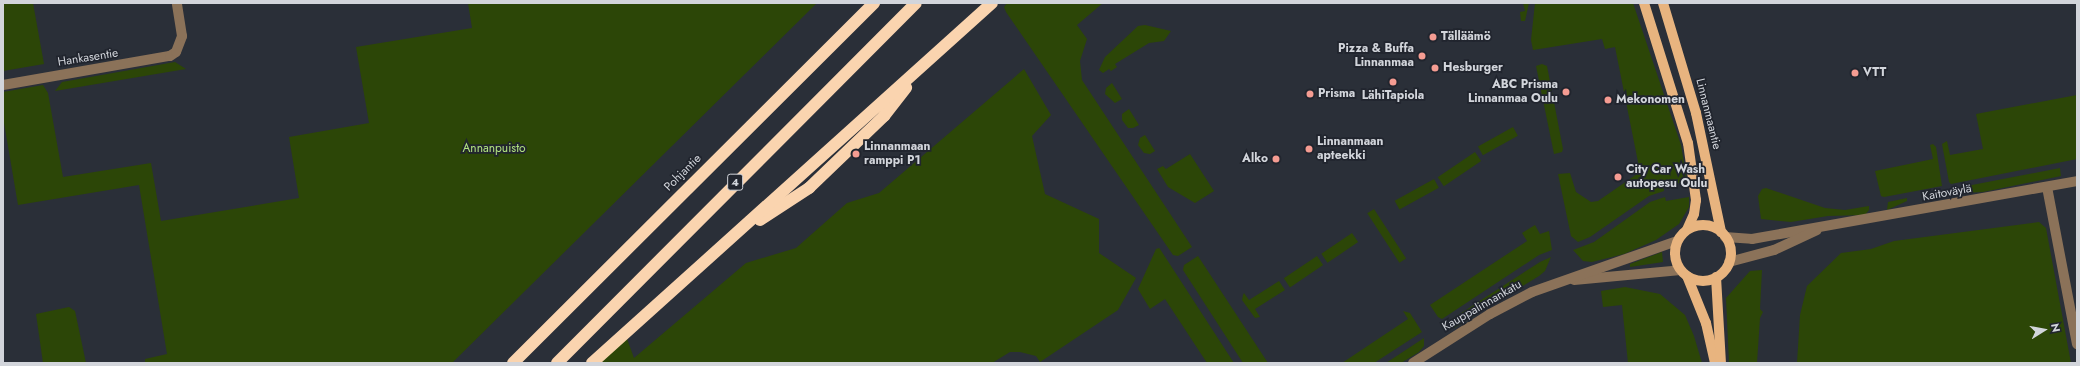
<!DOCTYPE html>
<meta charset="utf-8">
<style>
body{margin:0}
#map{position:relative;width:2080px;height:366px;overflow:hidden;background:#2a2f38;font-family:Jost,sans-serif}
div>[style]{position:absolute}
.green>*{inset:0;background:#2c4607;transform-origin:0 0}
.minor>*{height:10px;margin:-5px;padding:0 5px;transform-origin:5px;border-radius:5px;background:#8b7259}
.major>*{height:10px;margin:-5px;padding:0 5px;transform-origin:5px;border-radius:5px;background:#e8b47f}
.major>.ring{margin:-5px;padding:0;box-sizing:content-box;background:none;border:10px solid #e8b47f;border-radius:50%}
.highway>*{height:12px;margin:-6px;padding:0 6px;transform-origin:6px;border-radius:6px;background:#fad4af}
.dots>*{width:11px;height:11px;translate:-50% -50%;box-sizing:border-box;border:2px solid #21252e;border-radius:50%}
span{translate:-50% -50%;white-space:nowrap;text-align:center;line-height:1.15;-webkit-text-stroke:3.5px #21252e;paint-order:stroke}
.shield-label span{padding:1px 3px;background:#21252e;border:1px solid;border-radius:3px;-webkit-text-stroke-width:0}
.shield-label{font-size:11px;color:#d2d5db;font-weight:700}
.poi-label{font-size:12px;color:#d2d5db;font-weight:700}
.left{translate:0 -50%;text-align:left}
.right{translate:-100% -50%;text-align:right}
.street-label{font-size:12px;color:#d2d5db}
.park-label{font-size:12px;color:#b2e380}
.frame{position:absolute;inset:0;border:4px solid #d2d5db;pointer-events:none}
.north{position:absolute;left:2024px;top:310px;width:40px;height:40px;-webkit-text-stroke:3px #21252e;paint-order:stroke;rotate:79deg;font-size:11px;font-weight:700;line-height:16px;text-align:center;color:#d2d5db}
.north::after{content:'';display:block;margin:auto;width:14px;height:18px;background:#d2d5db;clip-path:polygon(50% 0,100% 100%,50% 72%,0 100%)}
</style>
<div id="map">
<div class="green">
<i style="clip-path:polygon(3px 3px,33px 3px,44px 64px,3px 71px)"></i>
<i style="clip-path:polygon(468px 3px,817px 3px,452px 363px,145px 363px,145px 359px,167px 354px,139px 185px,18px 205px,3px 117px,3px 92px,43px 85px,48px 93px,63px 177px,151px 163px,161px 221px,299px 198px,289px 137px,369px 123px,356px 47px,472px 28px)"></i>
<i style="clip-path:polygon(1007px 3px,1103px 3px,1077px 25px,1087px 39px,1080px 61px,1082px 80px,1192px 247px,1178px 256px,1173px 255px,1006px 12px,1004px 7px)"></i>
<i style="clip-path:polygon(1523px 3px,1529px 3px,1525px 21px,1521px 21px,1520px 12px,1525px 11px)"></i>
<i style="clip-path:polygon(1535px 3px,1633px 3px,1681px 145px,1687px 181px,1663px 187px,1664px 191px,1649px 196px,1590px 237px,1578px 242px,1571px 236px,1558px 174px,1570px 173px,1576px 192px,1591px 202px,1598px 201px,1640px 172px,1615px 47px,1605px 49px,1602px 39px,1533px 50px,1531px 40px)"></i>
<i style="clip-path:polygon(1145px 25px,1171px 31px,1164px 41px,1149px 43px,1115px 64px,1117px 67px,1111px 71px,1109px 69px,1103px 73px,1099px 70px,1105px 57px,1138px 26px)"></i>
<i style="clip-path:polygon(175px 62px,186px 69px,55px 91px,62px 82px)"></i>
<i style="clip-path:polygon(1542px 64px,1547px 66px,1563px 149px,1562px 152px,1554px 154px,1536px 66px)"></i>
<i style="clip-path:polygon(1024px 69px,1051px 115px,1032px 136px,1045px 194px,1099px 219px,1099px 253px,1136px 278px,1118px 310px,1040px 362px,1036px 356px,1020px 352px,1010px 352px,992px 363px,595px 363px,626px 336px,634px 358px,746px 263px,796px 248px,847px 203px,879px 193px)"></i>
<i style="clip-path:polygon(1112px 83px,1122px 99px,1115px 103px,1105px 94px,1106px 88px)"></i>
<i style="clip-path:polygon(2077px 95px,2077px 159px,1951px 184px,1949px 182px,1942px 144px,1947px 141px,1950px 155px,1983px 149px,1976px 114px)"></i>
<i style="clip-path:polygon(1129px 109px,1139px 125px,1133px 128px,1128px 128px,1122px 120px,1122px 114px)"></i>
<i style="left:1513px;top:127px;width:10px;height:40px;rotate:61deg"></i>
<i style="clip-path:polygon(1145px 135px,1155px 151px,1150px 154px,1144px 153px,1138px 145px,1140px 138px)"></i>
<i style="clip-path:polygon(1933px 144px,1936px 147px,1942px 186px,1884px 197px,1881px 196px,1875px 171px,1933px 159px,1930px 145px)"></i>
<i style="left:1475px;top:152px;width:11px;height:45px;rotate:56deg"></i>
<i style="clip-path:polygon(1190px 154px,1214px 191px,1195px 203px,1168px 187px,1157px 169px,1163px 166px,1166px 169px)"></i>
<i style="clip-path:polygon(2060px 168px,2061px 176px,1983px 192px,1941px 194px,1941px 191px)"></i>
<i style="left:1434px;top:179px;width:10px;height:45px;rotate:61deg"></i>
<i style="clip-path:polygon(1766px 188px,1825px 208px,1845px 210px,1869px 206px,1869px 210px,1865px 215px,1828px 216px,1791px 222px,1761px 219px,1758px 196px,1762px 189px)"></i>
<i style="clip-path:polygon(1665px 197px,1666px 201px,1689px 197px,1689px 207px,1679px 224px,1656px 240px,1624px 254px,1592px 262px,1583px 261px,1573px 250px,1594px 242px,1650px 202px)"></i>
<i style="clip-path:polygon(1907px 198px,1907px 201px,1887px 210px,1888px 202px)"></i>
<i style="left:1374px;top:209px;width:59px;height:8px;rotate:57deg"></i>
<i style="clip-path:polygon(2039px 222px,2046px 228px,2071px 363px,1797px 363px,1800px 315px,1807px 286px,1841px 253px,1871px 249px,1894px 241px)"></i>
<i style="clip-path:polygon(1535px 225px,1540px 234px,1549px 231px,1552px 250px,1539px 255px,1442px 319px,1438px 317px,1430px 305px,1527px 241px,1522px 233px)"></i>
<i style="left:1352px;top:233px;width:11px;height:37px;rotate:56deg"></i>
<i style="clip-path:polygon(1159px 248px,1160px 249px,1234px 363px,1207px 363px,1165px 299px,1150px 309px,1138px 289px,1156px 249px)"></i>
<i style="clip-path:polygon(1662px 252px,1663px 262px,1630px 267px,1630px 264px)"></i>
<i style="clip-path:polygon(1198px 256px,1268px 363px,1243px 363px,1183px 270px,1184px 265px)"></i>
<i style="left:1317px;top:256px;width:11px;height:40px;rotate:56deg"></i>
<i style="clip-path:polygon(1551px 257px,1545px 271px,1539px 276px,1454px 328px,1452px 319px,1540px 262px)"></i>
<i style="clip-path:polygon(1762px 270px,1760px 309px,1763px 312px,1760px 318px,1757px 363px,1729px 363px,1726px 298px,1750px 271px)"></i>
<i style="clip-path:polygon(1279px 281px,1285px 290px,1255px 309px,1260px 317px,1255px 318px,1242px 300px,1243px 295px,1244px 293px,1249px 300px)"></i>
<i style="clip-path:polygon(1625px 287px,1660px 294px,1685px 315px,1694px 336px,1702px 363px,1628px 363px,1622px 305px,1603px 307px,1601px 291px)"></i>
<i style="clip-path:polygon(69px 307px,75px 311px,86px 363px,43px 363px,36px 314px)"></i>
<i style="clip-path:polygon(1403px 311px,1410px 313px,1422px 332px,1374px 363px,1342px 363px,1408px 319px)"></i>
<i style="clip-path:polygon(1424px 338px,1424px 346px,1419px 352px,1401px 363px,1386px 363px)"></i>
</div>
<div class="minor">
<i style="left:3px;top:85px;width:169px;rotate:-9.9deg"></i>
<i style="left:170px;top:56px;width:7px;rotate:-34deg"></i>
<i style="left:176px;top:52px;width:17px;rotate:-69deg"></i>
<i style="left:182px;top:36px;width:33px;rotate:-99deg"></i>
<i style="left:2047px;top:187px;width:160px;rotate:79.2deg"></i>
<i style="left:1725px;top:237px;width:27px;rotate:4deg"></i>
<i style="left:1752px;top:239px;width:330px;rotate:-10.1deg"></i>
<i style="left:1729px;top:262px;width:47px;rotate:-14.9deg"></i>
<i style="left:1774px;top:250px;width:47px;rotate:-24.9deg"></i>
<i style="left:1574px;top:280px;width:107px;rotate:-5.3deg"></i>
<i style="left:1413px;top:363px;width:91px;rotate:-32.5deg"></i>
<i style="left:1490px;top:314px;width:47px;rotate:-27.6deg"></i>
<i style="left:1532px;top:292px;width:154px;rotate:-19.4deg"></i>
</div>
<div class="major">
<i style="left:1644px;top:3px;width:147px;rotate:72.6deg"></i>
<i style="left:1688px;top:143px;width:58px;rotate:82deg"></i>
<i style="left:1696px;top:200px;width:14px;rotate:98deg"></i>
<i style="left:1694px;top:214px;width:17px;rotate:114deg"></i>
<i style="left:1663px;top:3px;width:115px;rotate:73.3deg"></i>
<i style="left:1696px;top:113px;width:122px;rotate:78.1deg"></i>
<i class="ring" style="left:1675px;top:225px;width:46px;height:46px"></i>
<i style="left:1687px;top:276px;width:51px;rotate:68deg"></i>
<i style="left:1706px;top:323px;width:41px;rotate:77.3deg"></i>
<i style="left:1716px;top:277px;width:86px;rotate:86.7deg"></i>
</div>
<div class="highway">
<i style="left:760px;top:220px;width:59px;rotate:-33.1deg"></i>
<i style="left:809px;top:188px;width:104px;rotate:-43.8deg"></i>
<i style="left:884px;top:116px;width:36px;rotate:-52deg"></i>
<i style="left:513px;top:363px;width:510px;rotate:-44.92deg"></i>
<i style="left:557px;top:363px;width:508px;rotate:-45.08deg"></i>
<i style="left:592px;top:363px;width:538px;rotate:-41.99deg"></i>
</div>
<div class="dots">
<i style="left:1433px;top:37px;background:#f59c92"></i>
<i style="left:1422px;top:56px;background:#f59c92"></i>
<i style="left:1435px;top:68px;background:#f59c92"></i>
<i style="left:1855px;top:73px;background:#f59c92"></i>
<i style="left:1393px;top:82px;background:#f59c92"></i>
<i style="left:1566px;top:92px;background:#f59c92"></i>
<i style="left:1310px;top:94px;background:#f59c92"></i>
<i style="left:1608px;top:100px;background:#f59c92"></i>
<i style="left:1309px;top:149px;background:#f59c92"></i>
<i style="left:856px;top:154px;background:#f59c92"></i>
<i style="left:1276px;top:159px;background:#f59c92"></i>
<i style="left:1618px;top:177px;background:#f59c92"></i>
</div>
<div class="shield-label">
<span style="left:735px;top:182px">4</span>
</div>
<div class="poi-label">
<span class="left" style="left:1441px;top:37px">Tälläämö</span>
<span class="right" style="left:1414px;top:56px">Pizza &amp; Buffa<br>Linnanmaa</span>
<span class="left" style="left:1443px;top:68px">Hesburger</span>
<span class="left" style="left:1863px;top:73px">VTT</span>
<span class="right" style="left:1558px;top:92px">ABC Prisma<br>Linnanmaa Oulu</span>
<span class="left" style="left:1318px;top:94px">Prisma</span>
<span style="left:1393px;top:96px">LähiTapiola</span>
<span class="left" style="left:1616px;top:100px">Mekonomen</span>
<span class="left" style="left:1317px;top:149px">Linnanmaan<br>apteekki</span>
<span class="left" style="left:864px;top:154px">Linnanmaan<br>ramppi P1</span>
<span class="right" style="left:1268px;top:159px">Alko</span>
<span class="left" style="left:1626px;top:177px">City Car Wash<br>autopesu Oulu</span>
</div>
<div class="street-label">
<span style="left:88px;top:58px;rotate:-9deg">Hankasentie</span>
<span style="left:1708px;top:114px;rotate:76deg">Linnanmaantie</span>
<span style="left:683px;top:173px;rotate:-45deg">Pohjantie</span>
<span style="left:1947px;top:193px;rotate:-10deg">Kaitoväylä</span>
<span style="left:1482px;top:306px;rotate:-30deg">Kauppalinnankatu</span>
</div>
<div class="park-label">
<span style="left:494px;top:149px">Annanpuisto</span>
</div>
<div class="frame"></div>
<div class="north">N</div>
</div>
